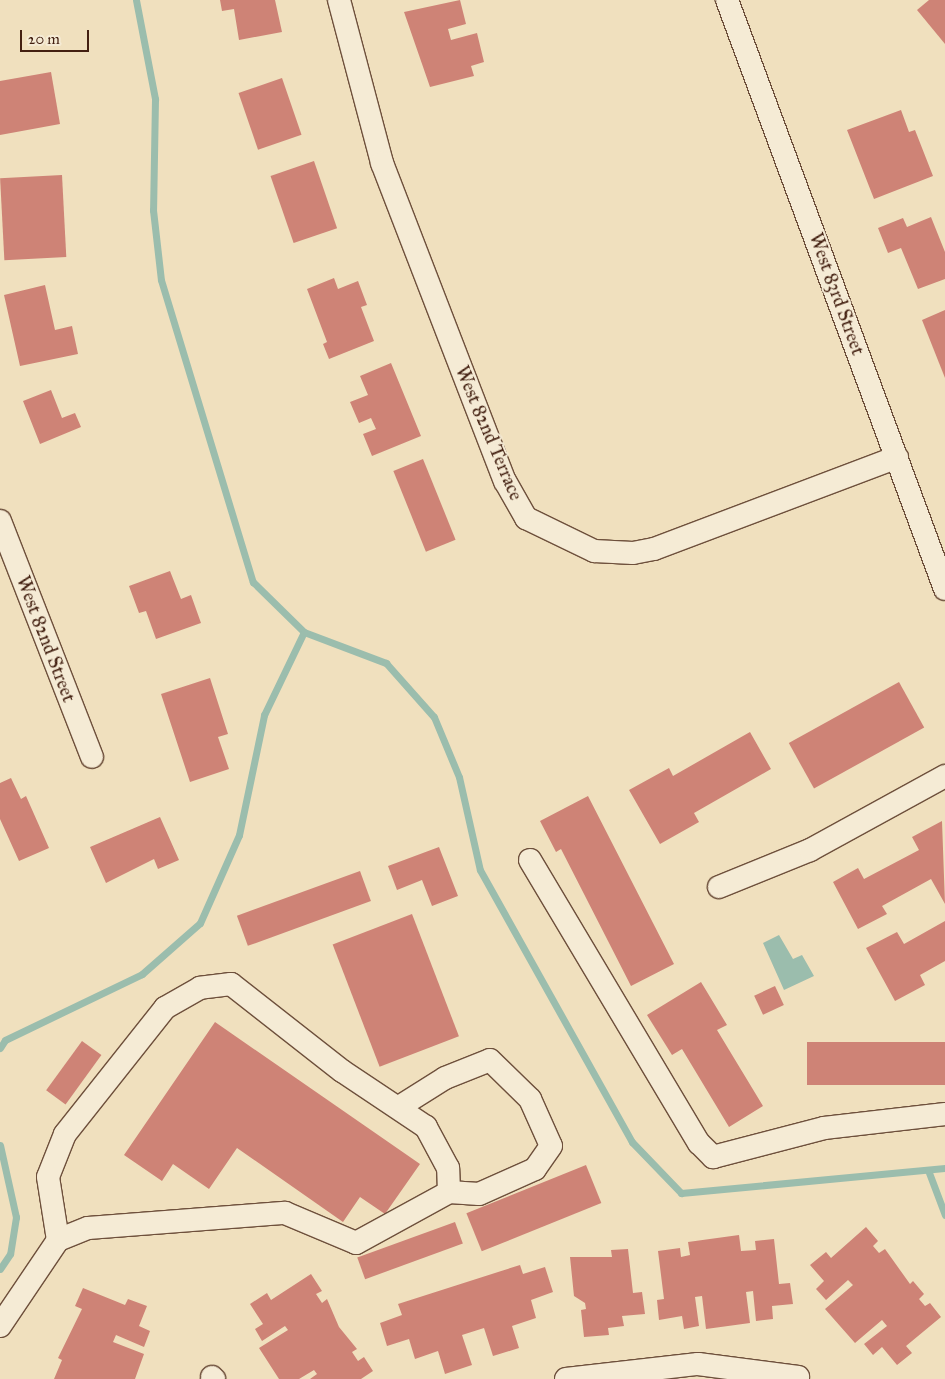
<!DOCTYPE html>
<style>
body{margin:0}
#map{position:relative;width:945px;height:1379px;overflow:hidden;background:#f0e0be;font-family:"IM FELL Great Primer",serif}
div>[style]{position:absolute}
.water>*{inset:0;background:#9bbdad}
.stream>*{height:7px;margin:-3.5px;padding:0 3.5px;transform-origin:3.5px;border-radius:3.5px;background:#9bbdad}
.building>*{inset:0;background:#ce8376;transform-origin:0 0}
.roads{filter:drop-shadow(1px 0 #6e503c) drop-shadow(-1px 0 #6e503c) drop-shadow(0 1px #6e503c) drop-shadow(0 -1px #6e503c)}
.minor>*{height:22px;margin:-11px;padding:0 11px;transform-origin:11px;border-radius:11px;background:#f5ebd5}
span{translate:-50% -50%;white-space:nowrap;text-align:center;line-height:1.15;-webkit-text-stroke:4px #f5ebd5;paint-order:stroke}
.street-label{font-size:19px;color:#432011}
.scale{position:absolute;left:20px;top:30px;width:69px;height:22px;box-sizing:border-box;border:2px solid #432011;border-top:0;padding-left:6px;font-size:15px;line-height:18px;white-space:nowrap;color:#432011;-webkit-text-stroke:4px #f5ebd5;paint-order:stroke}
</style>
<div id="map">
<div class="water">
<i style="clip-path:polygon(779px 935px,793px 959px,802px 955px,814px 976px,784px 990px,763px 943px)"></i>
</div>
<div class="stream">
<i style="left:136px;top:0;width:101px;rotate:79.1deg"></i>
<i style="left:155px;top:99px;width:111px;rotate:91deg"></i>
<i style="left:153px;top:210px;width:70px;rotate:83.5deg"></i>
<i style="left:161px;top:280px;width:316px;rotate:73.1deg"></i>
<i style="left:253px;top:582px;width:71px;rotate:44.4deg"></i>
<i style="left:304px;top:632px;width:88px;rotate:20.7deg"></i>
<i style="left:386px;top:663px;width:72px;rotate:48.4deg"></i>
<i style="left:434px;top:717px;width:65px;rotate:67.4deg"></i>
<i style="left:459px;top:777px;width:95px;rotate:77.3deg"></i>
<i style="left:480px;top:870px;width:312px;rotate:60.8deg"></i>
<i style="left:632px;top:1142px;width:71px;rotate:46.1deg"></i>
<i style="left:681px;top:1193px;width:265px;rotate:-5.4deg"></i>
<i style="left:0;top:1048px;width:9px;rotate:-58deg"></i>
<i style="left:5px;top:1040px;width:152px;rotate:-25.7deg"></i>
<i style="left:142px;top:974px;width:77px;rotate:-41.3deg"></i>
<i style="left:200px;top:923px;width:96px;rotate:-66.1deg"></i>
<i style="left:239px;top:835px;width:123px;rotate:-78.2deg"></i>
<i style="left:264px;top:715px;width:92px;rotate:-64.3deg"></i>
<i style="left:0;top:1145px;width:74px;rotate:77.5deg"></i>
<i style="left:16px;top:1217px;width:37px;rotate:99deg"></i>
<i style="left:10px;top:1254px;width:18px;rotate:124deg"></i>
<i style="left:928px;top:1170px;width:48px;rotate:69.3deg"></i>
</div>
<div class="building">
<i style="clip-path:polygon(220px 0,275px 0,282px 32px,239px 40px,234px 9px,222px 11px)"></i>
<i style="clip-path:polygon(460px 0,466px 24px,448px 29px,451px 40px,477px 33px,484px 62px,471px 66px,474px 76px,430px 87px,404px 12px)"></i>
<i style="clip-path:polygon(929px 0,945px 0,945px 44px,917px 10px)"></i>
<i style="clip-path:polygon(51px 72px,60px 124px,0 135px,0 81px)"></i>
<i style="left:282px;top:78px;width:60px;height:46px;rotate:71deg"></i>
<i style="clip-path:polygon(901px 110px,909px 132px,915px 130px,933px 176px,874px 199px,847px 130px)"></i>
<i style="left:314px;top:161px;width:71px;height:46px;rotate:71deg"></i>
<i style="left:62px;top:175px;width:82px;height:62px;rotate:87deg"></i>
<i style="clip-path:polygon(931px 217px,945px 252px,945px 279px,918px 289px,901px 248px,888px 253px,878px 228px,903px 218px,907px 227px)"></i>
<i style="clip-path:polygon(334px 278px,338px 289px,358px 281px,367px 305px,361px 307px,374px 341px,329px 359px,323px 344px,327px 342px,307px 289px)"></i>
<i style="clip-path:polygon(45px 285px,55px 330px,72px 326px,78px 354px,20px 366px,4px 295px)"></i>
<i style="clip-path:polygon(945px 310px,945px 378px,922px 320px)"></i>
<i style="clip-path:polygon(391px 363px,421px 436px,372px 456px,363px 434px,376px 429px,371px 418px,359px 423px,350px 402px,368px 395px,360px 376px)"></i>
<i style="clip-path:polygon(51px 390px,62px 418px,75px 413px,81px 427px,40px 444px,23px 401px)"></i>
<i style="left:423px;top:459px;width:87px;height:32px;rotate:68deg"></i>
<i style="clip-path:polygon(170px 571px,181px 599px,191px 595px,201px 623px,156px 639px,146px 611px,139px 613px,129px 586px)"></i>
<i style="clip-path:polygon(210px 678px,228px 734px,218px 737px,229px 769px,190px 782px,161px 694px)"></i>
<i style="left:899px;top:682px;width:52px;height:126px;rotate:61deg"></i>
<i style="clip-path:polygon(750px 732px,771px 769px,694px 813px,699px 822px,660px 844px,629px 790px,669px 768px,673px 776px)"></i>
<i style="clip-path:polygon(11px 778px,21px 799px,26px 796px,49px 848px,19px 861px,0 819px,0 783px)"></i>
<i style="clip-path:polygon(588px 796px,674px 964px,631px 986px,561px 849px,556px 852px,540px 821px)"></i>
<i style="clip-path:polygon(160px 817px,179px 860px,158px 869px,154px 859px,106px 883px,90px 847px)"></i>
<i style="clip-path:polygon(942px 821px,945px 904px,931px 879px,882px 906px,887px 914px,858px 929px,833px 882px,858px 868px,864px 879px,919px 850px,912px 837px)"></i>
<i style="clip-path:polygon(439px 847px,458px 896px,432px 906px,422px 880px,397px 890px,388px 866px)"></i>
<i style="left:360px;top:871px;width:32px;height:131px;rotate:70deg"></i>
<i style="left:412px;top:914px;width:131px;height:85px;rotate:69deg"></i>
<i style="clip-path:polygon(945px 921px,945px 961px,920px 975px,925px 985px,895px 1001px,866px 948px,897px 932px,904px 944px)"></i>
<i style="clip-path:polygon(701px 982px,727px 1025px,717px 1030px,763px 1106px,729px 1127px,682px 1049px,672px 1055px,647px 1015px)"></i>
<i style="left:775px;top:986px;width:21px;height:23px;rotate:65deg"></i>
<i style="clip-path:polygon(215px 1022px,420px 1164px,385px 1214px,360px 1197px,343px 1222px,237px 1148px,209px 1189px,173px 1164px,162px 1181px,124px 1155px)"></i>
<i style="left:82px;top:1041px;width:24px;height:61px;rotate:36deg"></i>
<i style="left:945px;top:1042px;width:43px;height:138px;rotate:90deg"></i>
<i style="left:586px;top:1165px;width:41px;height:129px;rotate:68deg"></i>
<i style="left:455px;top:1222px;width:23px;height:104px;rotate:70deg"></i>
<i style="clip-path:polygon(866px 1227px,878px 1241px,873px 1246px,879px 1253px,885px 1249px,910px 1284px,913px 1281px,924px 1294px,919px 1299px,925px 1306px,930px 1303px,941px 1317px,906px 1346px,912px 1353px,897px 1365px,882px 1347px,873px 1355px,864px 1344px,887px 1326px,882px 1320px,855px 1343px,825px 1309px,853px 1285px,848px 1280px,826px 1300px,816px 1289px,824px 1281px,810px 1265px,826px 1252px,831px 1258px)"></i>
<i style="clip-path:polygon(739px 1235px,741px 1251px,756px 1250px,755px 1241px,774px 1239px,779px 1284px,790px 1283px,793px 1304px,772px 1306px,773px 1319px,756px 1321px,753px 1291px,746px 1292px,750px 1323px,706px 1329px,702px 1296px,695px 1297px,699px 1326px,684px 1329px,682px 1316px,659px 1320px,657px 1300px,664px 1299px,658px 1251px,680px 1248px,681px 1257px,690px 1255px,688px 1242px)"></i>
<i style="clip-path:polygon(628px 1249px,633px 1293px,642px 1292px,645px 1314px,622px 1316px,624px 1326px,608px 1328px,609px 1335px,584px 1337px,581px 1310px,586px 1309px,585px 1303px,574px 1296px,570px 1257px,612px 1257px,611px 1250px)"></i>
<i style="clip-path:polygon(520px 1265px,523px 1274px,545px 1267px,553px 1292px,531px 1300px,536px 1318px,512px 1326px,519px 1348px,493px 1356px,484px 1328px,462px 1335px,472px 1365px,445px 1374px,438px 1351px,415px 1359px,409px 1339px,387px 1346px,380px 1323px,402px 1315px,398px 1304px)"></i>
<i style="clip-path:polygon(311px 1274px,322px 1291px,316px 1294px,322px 1303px,327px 1299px,339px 1327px,357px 1349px,352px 1352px,358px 1361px,364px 1357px,373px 1371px,361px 1379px,310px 1379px,317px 1374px,314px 1370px,299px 1379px,279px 1379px,259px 1348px,288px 1330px,285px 1326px,262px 1341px,255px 1329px,263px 1324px,250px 1304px,267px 1293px,271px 1300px)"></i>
<i style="clip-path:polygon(83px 1288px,125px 1305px,128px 1299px,147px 1306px,139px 1326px,150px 1331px,144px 1347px,116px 1335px,113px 1342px,144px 1354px,135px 1379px,54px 1379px,62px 1360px,58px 1358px,82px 1309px,75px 1306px)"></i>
</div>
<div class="roads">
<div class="minor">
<i style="left:339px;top:0;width:169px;rotate:75.2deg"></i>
<i style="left:382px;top:163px;width:341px;rotate:68.9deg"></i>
<i style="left:505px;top:481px;width:43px;rotate:60.4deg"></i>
<i style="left:526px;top:518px;width:76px;rotate:25.9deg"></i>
<i style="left:594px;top:551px;width:39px;rotate:3deg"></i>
<i style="left:633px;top:553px;width:21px;rotate:-11deg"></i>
<i style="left:654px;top:549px;width:260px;rotate:-20.7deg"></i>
<i style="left:727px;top:0;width:628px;rotate:69.69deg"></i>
<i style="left:0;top:521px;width:253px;rotate:68.7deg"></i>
<i style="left:530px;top:860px;width:330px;rotate:59.2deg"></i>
<i style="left:699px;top:1143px;width:20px;rotate:45deg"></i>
<i style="left:713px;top:1157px;width:115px;rotate:-14.6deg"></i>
<i style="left:824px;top:1128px;width:122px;rotate:-6.6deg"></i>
<i style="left:719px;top:887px;width:98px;rotate:-22.1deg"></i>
<i style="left:810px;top:850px;width:154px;rotate:-28.7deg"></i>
<i style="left:399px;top:1107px;width:54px;rotate:-32.2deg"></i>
<i style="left:445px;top:1078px;width:48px;rotate:-21.8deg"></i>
<i style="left:490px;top:1060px;width:56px;rotate:44.3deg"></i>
<i style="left:530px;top:1099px;width:51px;rotate:65.9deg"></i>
<i style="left:551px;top:1146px;width:28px;rotate:125deg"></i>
<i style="left:535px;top:1169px;width:61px;rotate:155.9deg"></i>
<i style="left:479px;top:1194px;width:30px;rotate:-176deg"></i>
<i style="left:0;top:1326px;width:104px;rotate:-56deg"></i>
<i style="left:58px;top:1240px;width:32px;rotate:-22deg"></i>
<i style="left:88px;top:1228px;width:198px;rotate:-4.4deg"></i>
<i style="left:285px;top:1213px;width:77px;rotate:22.9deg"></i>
<i style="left:356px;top:1243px;width:106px;rotate:-28.7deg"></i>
<i style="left:449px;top:1192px;width:24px;rotate:-92deg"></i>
<i style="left:448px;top:1168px;width:47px;rotate:-118.2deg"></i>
<i style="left:426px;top:1127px;width:101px;rotate:-146.3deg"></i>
<i style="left:342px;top:1071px;width:141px;rotate:-141.9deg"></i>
<i style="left:231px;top:984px;width:31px;rotate:173deg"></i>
<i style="left:200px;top:988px;width:40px;rotate:150.3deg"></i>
<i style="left:165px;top:1008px;width:161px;rotate:128.4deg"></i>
<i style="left:65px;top:1134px;width:46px;rotate:111.6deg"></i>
<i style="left:48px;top:1177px;width:64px;rotate:81deg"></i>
<i style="left:212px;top:1377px;width:3px;rotate:45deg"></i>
<i style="left:566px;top:1379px;width:133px;rotate:-6.5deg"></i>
<i style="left:698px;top:1364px;width:101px;rotate:7.4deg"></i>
</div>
</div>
<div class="street-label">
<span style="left:837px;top:294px;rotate:70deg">West 83rd Street</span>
<span style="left:489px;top:433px;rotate:67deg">West 82nd Terrace</span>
<span style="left:46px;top:639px;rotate:69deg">West 82nd Street</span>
</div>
<div class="scale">20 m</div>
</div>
